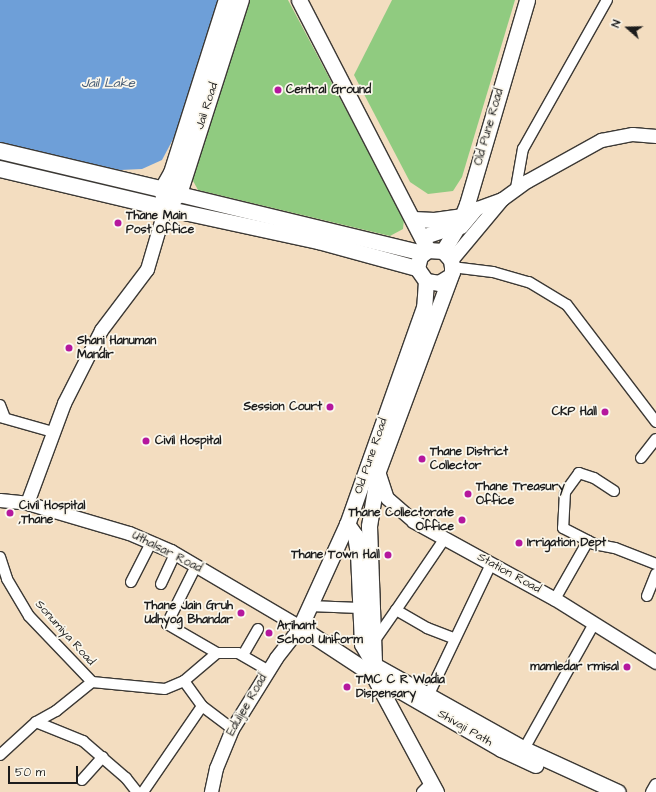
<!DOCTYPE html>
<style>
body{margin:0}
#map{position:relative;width:656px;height:792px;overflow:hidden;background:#f3ddc0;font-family:"Architects Daughter",sans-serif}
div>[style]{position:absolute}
.green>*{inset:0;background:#90cb80}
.water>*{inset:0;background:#6e9fd8}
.roads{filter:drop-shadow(1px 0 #3c3935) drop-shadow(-1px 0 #3c3935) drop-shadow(0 1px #3c3935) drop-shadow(0 -1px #3c3935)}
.minor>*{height:10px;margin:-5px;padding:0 5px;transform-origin:5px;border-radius:5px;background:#fff}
.tertiary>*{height:13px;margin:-6.5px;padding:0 6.5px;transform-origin:6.5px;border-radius:6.5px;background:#fff}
.secondary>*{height:15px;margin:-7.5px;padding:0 7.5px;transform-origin:7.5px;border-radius:7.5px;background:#fff}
.primary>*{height:16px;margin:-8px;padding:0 8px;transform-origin:8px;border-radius:8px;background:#fff}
.dots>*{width:11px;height:11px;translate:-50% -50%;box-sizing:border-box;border:2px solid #fbf7ec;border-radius:50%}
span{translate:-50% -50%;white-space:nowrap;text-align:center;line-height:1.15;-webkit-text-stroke:3.5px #fbf7ec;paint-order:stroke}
.poi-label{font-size:12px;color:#1c1c1c;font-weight:700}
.left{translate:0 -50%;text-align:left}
.right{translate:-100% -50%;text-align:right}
.street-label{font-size:12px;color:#1c1c1c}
.water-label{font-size:13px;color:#415771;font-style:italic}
.north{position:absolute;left:608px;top:8px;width:40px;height:40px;-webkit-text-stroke:3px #fbf7ec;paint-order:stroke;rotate:290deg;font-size:11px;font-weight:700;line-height:16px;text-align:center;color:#1c1c1c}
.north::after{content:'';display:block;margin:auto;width:14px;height:18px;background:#1c1c1c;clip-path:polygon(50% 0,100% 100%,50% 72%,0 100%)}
.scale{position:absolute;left:8px;top:766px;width:70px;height:18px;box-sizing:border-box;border:2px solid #1c1c1c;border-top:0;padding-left:5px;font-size:12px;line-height:14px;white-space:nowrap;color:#1c1c1c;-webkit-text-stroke:3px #fbf7ec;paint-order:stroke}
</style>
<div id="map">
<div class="green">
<i style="clip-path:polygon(249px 0,288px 0,404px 219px,403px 229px,390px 236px,198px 190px,192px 179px)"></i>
<i style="clip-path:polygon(392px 0,515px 0,462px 177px,453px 191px,428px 194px,410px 182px,354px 75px)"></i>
</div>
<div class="water">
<i style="clip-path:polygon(0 0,222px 0,180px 126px,162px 160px,142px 169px,120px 170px,0 144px)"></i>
</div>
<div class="roads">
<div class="minor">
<i style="left:516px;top:188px;width:40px;rotate:-80deg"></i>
<i style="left:523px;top:149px;width:171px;rotate:-60.6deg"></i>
<i style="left:452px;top:267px;width:41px;rotate:7deg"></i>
<i style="left:493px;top:272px;width:37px;rotate:16deg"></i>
<i style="left:529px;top:282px;width:44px;rotate:31.2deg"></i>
<i style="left:567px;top:305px;width:147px;rotate:52.7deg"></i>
<i style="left:0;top:405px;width:14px;rotate:69deg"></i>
<i style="left:0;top:417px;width:55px;rotate:15.8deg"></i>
<i style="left:641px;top:458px;width:24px;rotate:-52deg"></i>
<i style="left:614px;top:491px;width:24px;rotate:-147deg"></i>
<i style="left:594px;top:478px;width:16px;rotate:-162deg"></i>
<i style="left:579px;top:473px;width:24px;rotate:126deg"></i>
<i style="left:565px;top:492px;width:36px;rotate:93deg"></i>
<i style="left:563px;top:528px;width:35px;rotate:27deg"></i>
<i style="left:594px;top:544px;width:21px;rotate:11deg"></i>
<i style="left:615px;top:548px;width:44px;rotate:21.3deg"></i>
<i style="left:445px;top:538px;width:87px;rotate:124.2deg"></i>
<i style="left:396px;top:610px;width:36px;rotate:30deg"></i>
<i style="left:427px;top:628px;width:30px;rotate:21deg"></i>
<i style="left:0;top:557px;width:23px;rotate:72deg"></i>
<i style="left:7px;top:579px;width:43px;rotate:59.3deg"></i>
<i style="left:29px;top:616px;width:91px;rotate:46.3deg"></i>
<i style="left:196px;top:566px;width:65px;rotate:116.6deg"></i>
<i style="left:167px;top:624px;width:58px;rotate:30.1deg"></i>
<i style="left:217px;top:653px;width:21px"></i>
<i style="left:238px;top:653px;width:34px;rotate:30deg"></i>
<i style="left:131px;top:582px;width:44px;rotate:-62.9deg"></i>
<i style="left:161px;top:584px;width:33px;rotate:-65deg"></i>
<i style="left:647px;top:596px;width:24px;rotate:-68deg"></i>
<i style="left:555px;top:599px;width:67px;rotate:-60.4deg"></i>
<i style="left:309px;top:606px;width:51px;rotate:2.2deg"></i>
<i style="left:373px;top:643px;width:40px;rotate:-55.1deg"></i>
<i style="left:243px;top:655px;width:30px;rotate:-60deg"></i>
<i style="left:184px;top:681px;width:31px;rotate:54deg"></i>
<i style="left:202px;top:706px;width:38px;rotate:37deg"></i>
<i style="left:92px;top:682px;width:73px;rotate:5.5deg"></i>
<i style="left:165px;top:689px;width:21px;rotate:-23deg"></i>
<i style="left:184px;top:681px;width:43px;rotate:-40.3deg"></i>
<i style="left:429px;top:694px;width:144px;rotate:-64.5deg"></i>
<i style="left:36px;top:722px;width:51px;rotate:22deg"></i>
<i style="left:83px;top:741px;width:57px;rotate:40.7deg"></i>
<i style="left:126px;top:778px;width:18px;rotate:52deg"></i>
<i style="left:524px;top:749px;width:143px;rotate:-60.8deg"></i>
<i style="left:0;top:755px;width:49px;rotate:-42.5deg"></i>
<i style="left:36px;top:722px;width:23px;rotate:-29deg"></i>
<i style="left:56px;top:711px;width:46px;rotate:-38.9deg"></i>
<i style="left:82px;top:780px;width:31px;rotate:-48deg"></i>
<i style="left:143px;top:792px;width:104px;rotate:-55.5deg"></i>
<i style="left:422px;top:792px;width:11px;rotate:-45deg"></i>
</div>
<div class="tertiary">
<i style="left:461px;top:227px;width:25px;rotate:-50deg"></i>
<i style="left:477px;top:208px;width:27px;rotate:-20deg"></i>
<i style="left:451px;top:260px;width:80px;rotate:-50.1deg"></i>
<i style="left:502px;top:199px;width:31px;rotate:-36deg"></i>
<i style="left:527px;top:181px;width:85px;rotate:-29deg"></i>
<i style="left:601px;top:140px;width:32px;rotate:-11deg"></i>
<i style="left:632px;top:134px;width:24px;rotate:5deg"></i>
<i style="left:378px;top:471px;width:28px;rotate:72deg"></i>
<i style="left:387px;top:498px;width:35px;rotate:41deg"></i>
<i style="left:413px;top:521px;width:162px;rotate:28.8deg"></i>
<i style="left:555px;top:599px;width:119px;rotate:32deg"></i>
<i style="left:0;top:500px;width:27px;rotate:6deg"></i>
<i style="left:27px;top:503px;width:106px;rotate:16.4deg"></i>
<i style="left:129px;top:533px;width:46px;rotate:23.2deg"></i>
<i style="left:171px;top:551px;width:150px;rotate:30.5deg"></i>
<i style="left:300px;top:627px;width:39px;rotate:128deg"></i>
<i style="left:276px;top:658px;width:84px;rotate:121.8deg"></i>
<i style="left:232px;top:729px;width:42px;rotate:112.3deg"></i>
<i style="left:216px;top:768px;width:25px;rotate:102deg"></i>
<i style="left:27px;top:503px;width:107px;rotate:-69.7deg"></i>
<i style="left:64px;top:403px;width:82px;rotate:-63.1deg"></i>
<i style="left:101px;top:330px;width:76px;rotate:-53deg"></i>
<i style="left:147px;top:269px;width:64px;rotate:-73.6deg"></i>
<i style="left:652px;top:792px;width:8px;rotate:-60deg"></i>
</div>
<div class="secondary">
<i style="left:299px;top:0;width:281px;rotate:62.7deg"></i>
<i style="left:179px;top:194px;width:251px;rotate:13.6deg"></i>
<i style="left:165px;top:208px;width:157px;rotate:12.2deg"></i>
<i style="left:318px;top:241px;width:103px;rotate:15.3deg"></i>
<i style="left:413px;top:219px;width:21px;rotate:3deg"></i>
<i style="left:434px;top:220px;width:29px;rotate:-8deg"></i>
<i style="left:422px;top:237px;width:39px;rotate:-19deg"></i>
<i style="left:443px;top:251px;width:31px;rotate:-59deg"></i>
<i style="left:459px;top:224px;width:22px;rotate:-68deg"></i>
<i style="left:467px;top:204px;width:213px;rotate:-73.6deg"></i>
<i style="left:450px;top:276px;width:13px;rotate:148deg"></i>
<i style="left:439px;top:283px;width:13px;rotate:-171deg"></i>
<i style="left:426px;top:281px;width:16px;rotate:-125deg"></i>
<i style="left:417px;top:268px;width:12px;rotate:-76deg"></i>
<i style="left:420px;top:256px;width:10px;rotate:-37deg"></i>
<i style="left:428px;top:250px;width:15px;rotate:4deg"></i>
<i style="left:443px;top:251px;width:12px;rotate:48deg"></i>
<i style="left:451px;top:260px;width:7px;rotate:82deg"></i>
<i style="left:452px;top:267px;width:5px;rotate:90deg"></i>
<i style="left:452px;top:272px;width:212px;rotate:110.4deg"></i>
<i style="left:378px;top:471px;width:56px;rotate:99.3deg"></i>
<i style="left:369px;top:526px;width:139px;rotate:87.9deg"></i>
<i style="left:374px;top:665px;width:172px;rotate:29.2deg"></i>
<i style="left:524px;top:749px;width:103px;rotate:24.6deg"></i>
<i style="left:426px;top:281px;width:26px;rotate:94deg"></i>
<i style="left:424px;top:307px;width:230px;rotate:109.5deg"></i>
<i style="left:347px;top:524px;width:113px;rotate:114.5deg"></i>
<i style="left:300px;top:627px;width:87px;rotate:33.3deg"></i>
<i style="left:373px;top:675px;width:148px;rotate:30deg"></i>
<i style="left:501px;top:749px;width:38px;rotate:25deg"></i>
<i style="left:347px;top:524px;width:14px;rotate:54deg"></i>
<i style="left:355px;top:535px;width:18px;rotate:81deg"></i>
<i style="left:358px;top:553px;width:91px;rotate:87.5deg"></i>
<i style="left:362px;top:644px;width:22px;rotate:60deg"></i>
<i style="left:373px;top:675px;width:133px;rotate:61.7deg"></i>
</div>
<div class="primary">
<i style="left:0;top:151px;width:178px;rotate:13.3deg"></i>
<i style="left:0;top:169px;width:170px;rotate:13.3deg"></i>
<i style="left:165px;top:208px;width:20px;rotate:-45deg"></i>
<i style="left:179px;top:194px;width:204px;rotate:-72.3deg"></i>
<i style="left:165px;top:208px;width:19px;rotate:-96deg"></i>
<i style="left:163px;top:189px;width:18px;rotate:-61deg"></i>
<i style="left:172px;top:173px;width:182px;rotate:-72.4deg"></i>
</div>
</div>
<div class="dots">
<i style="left:278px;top:90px;background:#b5179e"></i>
<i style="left:118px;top:223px;background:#b5179e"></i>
<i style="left:69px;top:348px;background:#b5179e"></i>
<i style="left:330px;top:407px;background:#b5179e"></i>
<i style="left:605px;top:412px;background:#b5179e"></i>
<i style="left:146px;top:441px;background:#b5179e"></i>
<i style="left:422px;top:459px;background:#b5179e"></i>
<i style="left:468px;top:494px;background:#b5179e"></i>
<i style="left:10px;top:513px;background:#b5179e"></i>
<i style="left:462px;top:520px;background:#b5179e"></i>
<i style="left:519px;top:543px;background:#b5179e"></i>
<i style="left:388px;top:555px;background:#b5179e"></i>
<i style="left:241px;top:613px;background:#b5179e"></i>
<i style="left:269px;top:633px;background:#b5179e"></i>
<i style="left:627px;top:667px;background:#b5179e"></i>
<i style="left:347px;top:687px;background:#b5179e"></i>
</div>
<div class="poi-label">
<span class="left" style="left:286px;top:90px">Central Ground</span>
<span class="left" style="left:126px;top:223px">Thane Main<br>Post Office</span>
<span class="left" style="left:77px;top:348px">Shani Hanuman<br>Mandir</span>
<span class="right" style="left:322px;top:407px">Session Court</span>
<span class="right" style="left:597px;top:412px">CKP Hall</span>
<span class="left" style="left:155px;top:441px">Civil Hospital</span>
<span class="left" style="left:430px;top:459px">Thane District<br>Collector</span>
<span class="left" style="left:476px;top:494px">Thane Treasury<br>Office</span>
<span class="left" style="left:19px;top:513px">Civil Hospital<br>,Thane</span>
<span class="right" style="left:454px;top:520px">Thane Collectorate<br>Office</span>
<span class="left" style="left:527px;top:543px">Irrigation Dept</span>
<span class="right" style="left:380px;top:555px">Thane Town Hall</span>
<span class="right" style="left:233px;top:613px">Thane Jain Gruh<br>Udhyog Bhandar</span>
<span class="left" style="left:277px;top:633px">Arihant<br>School Uniform</span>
<span class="right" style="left:619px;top:667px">mamledar rmisal</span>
<span class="left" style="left:356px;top:687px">TMC C R Wadia<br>Dispensary</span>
</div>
<div class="street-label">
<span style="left:207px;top:106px;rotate:-72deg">Jail Road</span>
<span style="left:489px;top:127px;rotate:-74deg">Old Pune Road</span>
<span style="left:371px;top:456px;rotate:-71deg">Old Pune Road</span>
<span style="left:167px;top:552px;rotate:27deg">Uthalsar Road</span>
<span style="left:509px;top:573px;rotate:29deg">Station Road</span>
<span style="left:65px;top:633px;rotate:48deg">Sonumiya Road</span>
<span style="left:247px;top:705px;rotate:-60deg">Eduljee Road</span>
<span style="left:465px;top:728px;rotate:30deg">Shivaji Path</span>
</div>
<div class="water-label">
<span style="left:108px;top:83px">Jail Lake</span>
</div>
<div class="north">N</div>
<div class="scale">50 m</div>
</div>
